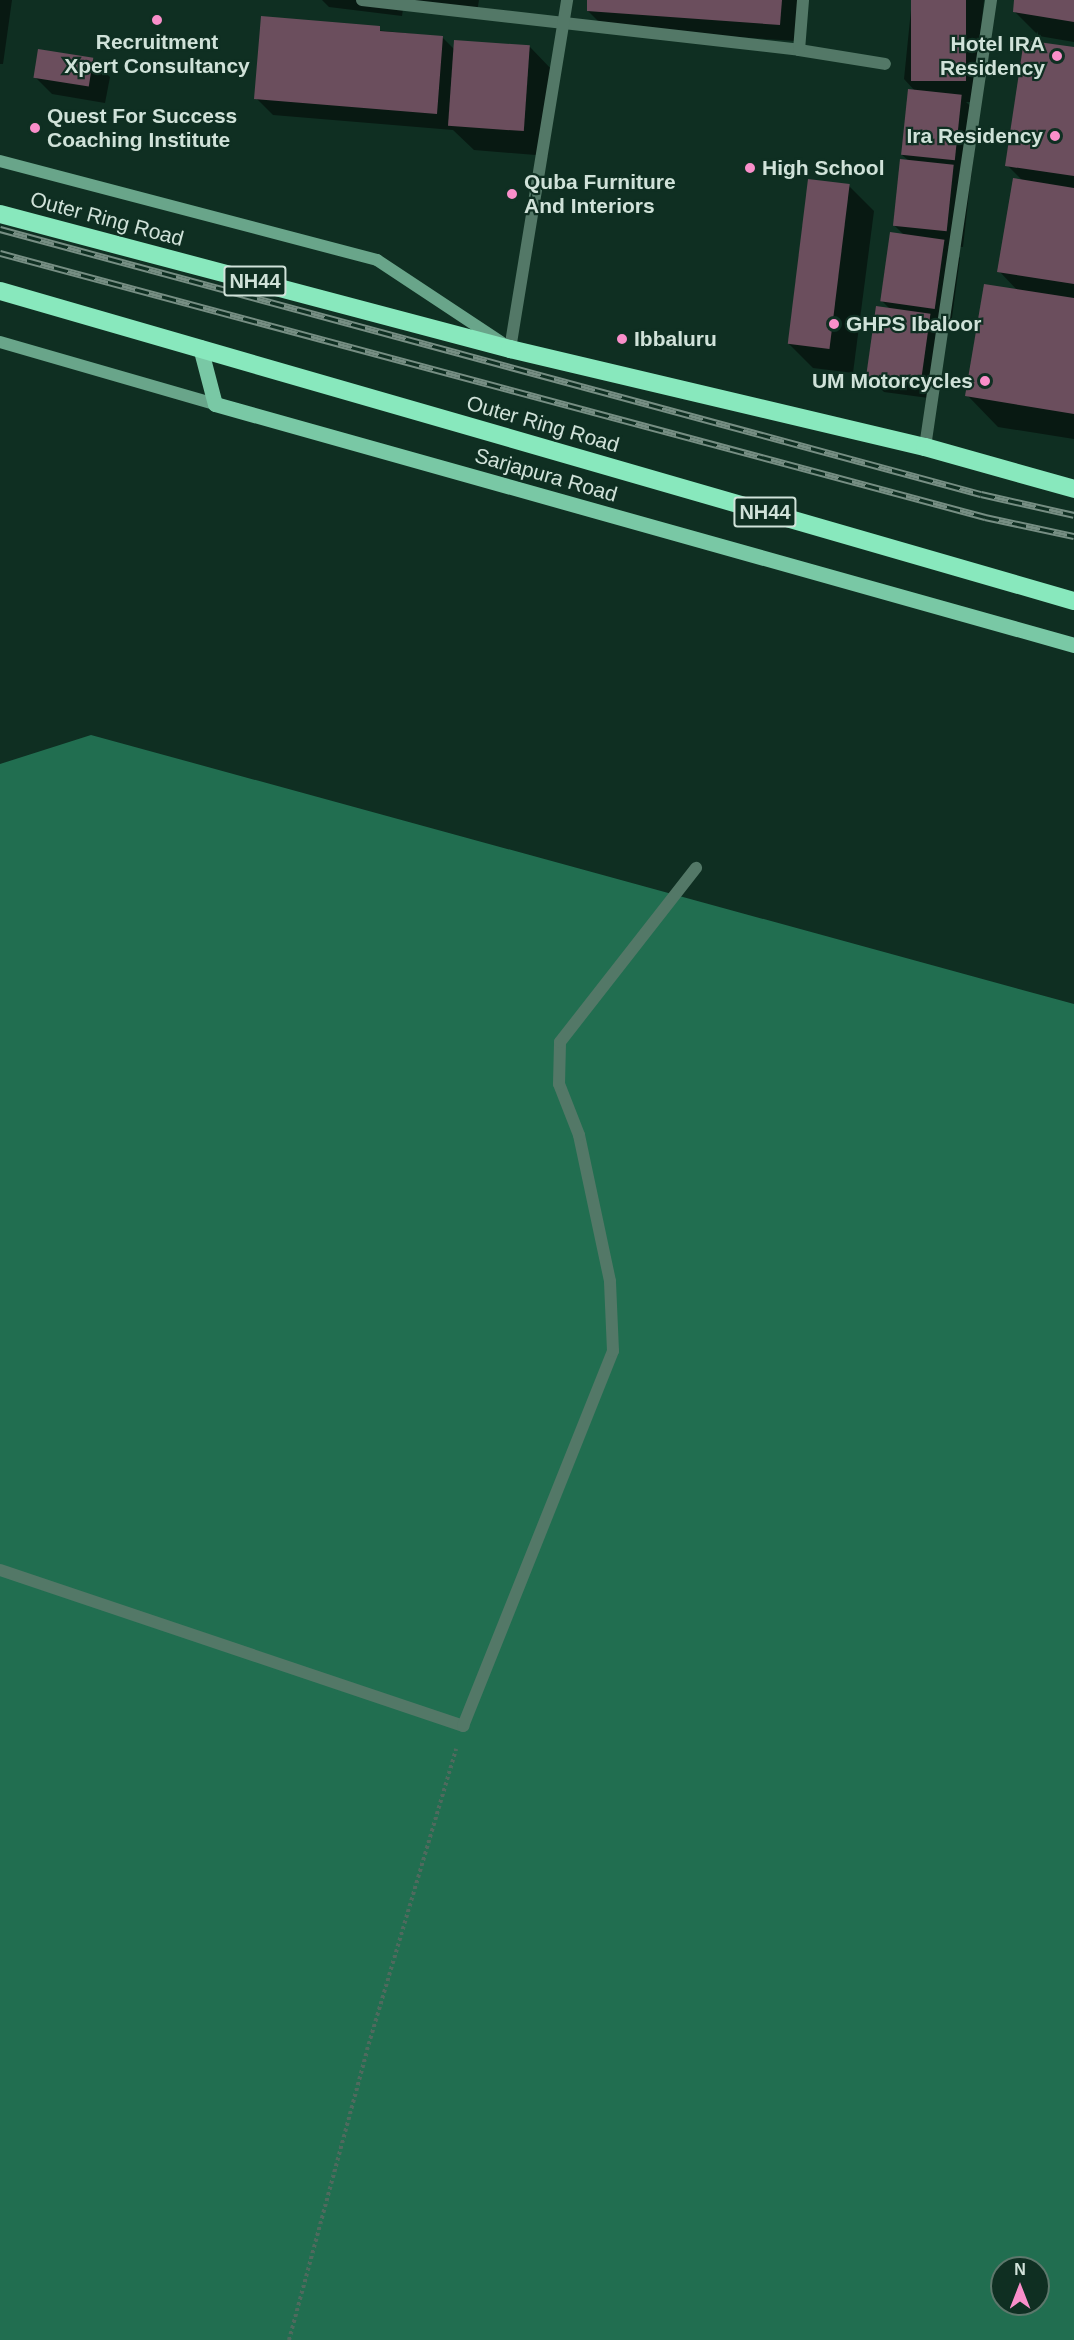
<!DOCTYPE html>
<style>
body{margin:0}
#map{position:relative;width:1074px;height:2340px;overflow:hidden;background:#0f2f22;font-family:Arial,sans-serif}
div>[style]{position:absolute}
.forest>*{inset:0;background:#216e50}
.shadow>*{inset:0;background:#0007}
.building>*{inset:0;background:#6b4e5d;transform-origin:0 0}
.path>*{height:4px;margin-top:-2px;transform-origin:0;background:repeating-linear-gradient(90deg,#4f6a5e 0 3px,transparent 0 6px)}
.lane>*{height:12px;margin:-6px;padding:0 6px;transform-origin:6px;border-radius:6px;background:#537867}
.street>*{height:12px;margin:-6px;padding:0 6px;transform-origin:6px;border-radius:6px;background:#537867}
.secondary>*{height:12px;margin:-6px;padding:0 6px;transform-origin:6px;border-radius:6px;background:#69a58a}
.primary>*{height:15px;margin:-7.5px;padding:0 7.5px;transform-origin:7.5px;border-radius:7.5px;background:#79c8a5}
.highway>*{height:18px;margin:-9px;padding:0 9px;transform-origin:9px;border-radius:9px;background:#88e8bd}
.rail>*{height:7px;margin-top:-3.5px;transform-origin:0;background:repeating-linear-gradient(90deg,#0f2f22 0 14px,#768e83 0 28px);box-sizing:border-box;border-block:2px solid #768e83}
.dots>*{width:16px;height:16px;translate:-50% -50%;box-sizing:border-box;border:3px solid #0f2f22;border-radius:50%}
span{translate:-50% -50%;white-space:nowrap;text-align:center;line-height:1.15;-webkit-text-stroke:4.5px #0f2f22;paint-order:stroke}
.shield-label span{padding:2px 4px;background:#0f2f22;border:2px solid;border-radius:4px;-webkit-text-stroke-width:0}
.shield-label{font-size:20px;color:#d0e2d9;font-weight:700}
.poi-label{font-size:21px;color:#d0e2d9;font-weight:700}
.right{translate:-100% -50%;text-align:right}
.left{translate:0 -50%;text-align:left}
.street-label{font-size:21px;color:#d0e2d9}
.north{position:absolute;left:990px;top:2256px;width:60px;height:60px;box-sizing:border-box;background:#0f2f22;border:2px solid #5c776b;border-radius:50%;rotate:0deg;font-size:16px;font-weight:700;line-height:24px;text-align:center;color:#d0e2d9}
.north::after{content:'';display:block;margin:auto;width:21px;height:27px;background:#f98fca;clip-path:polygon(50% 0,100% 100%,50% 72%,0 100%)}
</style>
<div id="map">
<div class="forest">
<i style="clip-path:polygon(evenodd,91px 735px,1074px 1004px,1074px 2340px,0 2340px,0 764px,91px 735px,1002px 2268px,1038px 2268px,1038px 2304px,1002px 2304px,1002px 2268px)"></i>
</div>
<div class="shadow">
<i style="clip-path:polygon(0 0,12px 0,3px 64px,0 64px)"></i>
<i style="clip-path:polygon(322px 0,479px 0,477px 12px,403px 9px,402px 16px,329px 7px)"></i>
<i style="clip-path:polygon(589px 0,800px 0,796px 41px,605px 28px,588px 11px)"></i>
<i style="clip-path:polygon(912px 0,984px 0,973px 102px,966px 102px,979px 114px,971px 178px,963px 177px,970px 184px,963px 247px,948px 246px,960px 258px,951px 325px,937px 323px,936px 399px,884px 392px,867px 375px,891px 310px,881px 300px,904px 235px,894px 225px,909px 161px,902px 155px,916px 92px,904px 79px)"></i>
<i style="clip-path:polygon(1016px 0,1074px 0,1074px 42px,1039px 36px,1014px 11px)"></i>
<i style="clip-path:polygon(262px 18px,442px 37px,455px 50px,530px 47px,554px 72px,548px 156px,474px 150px,453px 130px,273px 115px,256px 98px)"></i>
<i style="clip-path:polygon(1074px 49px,1074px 439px,998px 427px,967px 395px,1018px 291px,999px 271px,1023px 181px,1007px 165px)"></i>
<i style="clip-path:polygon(93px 60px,110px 77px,105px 103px,52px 94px,35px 77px)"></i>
<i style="clip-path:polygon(849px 186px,874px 211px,853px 373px,813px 368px,788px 343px)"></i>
</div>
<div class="building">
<i style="clip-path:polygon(587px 0,782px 0,780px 25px,587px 11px)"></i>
<i style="left:911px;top:0;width:55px;height:81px"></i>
<i style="clip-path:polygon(1014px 0,1074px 0,1074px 22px,1013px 12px)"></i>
<i style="clip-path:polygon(261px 16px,380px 26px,380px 31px,443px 36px,437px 114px,254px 99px)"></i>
<i style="left:454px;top:40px;width:76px;height:86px;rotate:4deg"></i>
<i style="clip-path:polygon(1024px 40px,1074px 47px,1074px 176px,1005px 166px)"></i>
<i style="left:38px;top:49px;width:56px;height:29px;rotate:9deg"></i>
<i style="left:908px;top:89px;width:54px;height:66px;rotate:6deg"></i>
<i style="left:900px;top:159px;width:54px;height:67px;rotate:6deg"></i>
<i style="clip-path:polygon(1013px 178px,1074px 188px,1074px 284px,997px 272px)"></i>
<i style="left:808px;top:179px;width:42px;height:166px;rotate:7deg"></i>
<i style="left:890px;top:232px;width:55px;height:70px;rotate:8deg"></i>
<i style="clip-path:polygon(984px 284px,1074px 298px,1074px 414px,965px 396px)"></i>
<i style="left:876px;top:306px;width:55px;height:71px;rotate:8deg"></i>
</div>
<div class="path">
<i style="left:289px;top:2340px;width:300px;rotate:-74.9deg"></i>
<i style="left:367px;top:2050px;width:314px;rotate:-73.5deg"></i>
</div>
<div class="lane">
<i style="left:0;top:1570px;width:489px;rotate:18.6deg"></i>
<i style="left:463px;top:1726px;width:404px;rotate:-68.2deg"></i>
<i style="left:613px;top:1351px;width:70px;rotate:-92.5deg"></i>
<i style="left:610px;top:1281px;width:149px;rotate:-102deg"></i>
<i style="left:579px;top:1135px;width:55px;rotate:-111.4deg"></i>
<i style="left:559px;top:1084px;width:42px;rotate:-88.6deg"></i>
<i style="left:560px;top:1042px;width:221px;rotate:-52deg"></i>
</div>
<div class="street">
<i style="left:362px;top:0;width:440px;rotate:6.5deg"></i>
<i style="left:799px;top:50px;width:87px;rotate:9.2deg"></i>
<i style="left:799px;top:50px;width:50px;rotate:-85.4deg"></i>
<i style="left:510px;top:349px;width:354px;rotate:-80.7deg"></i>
<i style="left:925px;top:447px;width:452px;rotate:-81.6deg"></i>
</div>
<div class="secondary">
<i style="left:0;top:161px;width:390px;rotate:14.7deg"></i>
<i style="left:377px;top:260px;width:149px;rotate:33.5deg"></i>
<i style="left:0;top:342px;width:224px;rotate:16.1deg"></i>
</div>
<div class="primary">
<i style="left:200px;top:347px;width:59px;rotate:75.3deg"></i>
<i style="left:215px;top:404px;width:892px;rotate:15.67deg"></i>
</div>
<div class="highway">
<i style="left:0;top:214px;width:528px;rotate:14.83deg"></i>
<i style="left:510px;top:349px;width:426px;rotate:13.3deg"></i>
<i style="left:925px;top:447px;width:155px;rotate:15.7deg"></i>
<i style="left:0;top:291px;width:1118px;rotate:16.1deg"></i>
</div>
<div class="rail">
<i style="left:0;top:229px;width:1016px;rotate:15.12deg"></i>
<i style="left:981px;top:494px;width:95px;rotate:12.7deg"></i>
<i style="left:0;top:253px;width:1020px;rotate:15deg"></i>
<i style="left:985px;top:517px;width:91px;rotate:12.1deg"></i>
</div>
<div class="dots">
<i style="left:157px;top:20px;background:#f98fca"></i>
<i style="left:1057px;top:56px;background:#f98fca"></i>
<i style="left:35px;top:128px;background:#f98fca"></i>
<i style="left:1055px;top:136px;background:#f98fca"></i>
<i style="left:750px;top:168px;background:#f98fca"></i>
<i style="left:512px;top:194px;background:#f98fca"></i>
<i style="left:834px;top:324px;background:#f98fca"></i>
<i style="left:622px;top:339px;background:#f98fca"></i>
<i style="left:985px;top:381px;background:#f98fca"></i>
</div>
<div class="shield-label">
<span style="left:255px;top:281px">NH44</span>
<span style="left:765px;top:512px">NH44</span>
</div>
<div class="poi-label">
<span style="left:157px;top:54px">Recruitment<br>Xpert Consultancy</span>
<span class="right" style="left:1045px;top:56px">Hotel IRA<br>Residency</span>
<span class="left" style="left:47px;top:128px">Quest For Success<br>Coaching Institute</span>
<span class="right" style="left:1043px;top:136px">Ira Residency</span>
<span class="left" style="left:762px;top:168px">High School</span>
<span class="left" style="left:524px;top:194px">Quba Furniture<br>And Interiors</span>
<span class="left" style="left:846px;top:324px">GHPS Ibaloor</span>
<span class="left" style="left:634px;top:339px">Ibbaluru</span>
<span class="right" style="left:973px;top:381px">UM Motorcycles</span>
</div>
<div class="street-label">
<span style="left:107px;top:219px;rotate:15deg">Outer Ring Road</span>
<span style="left:543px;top:424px;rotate:16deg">Outer Ring Road</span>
<span style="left:546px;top:475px;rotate:16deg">Sarjapura Road</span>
</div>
<div class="north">N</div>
</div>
